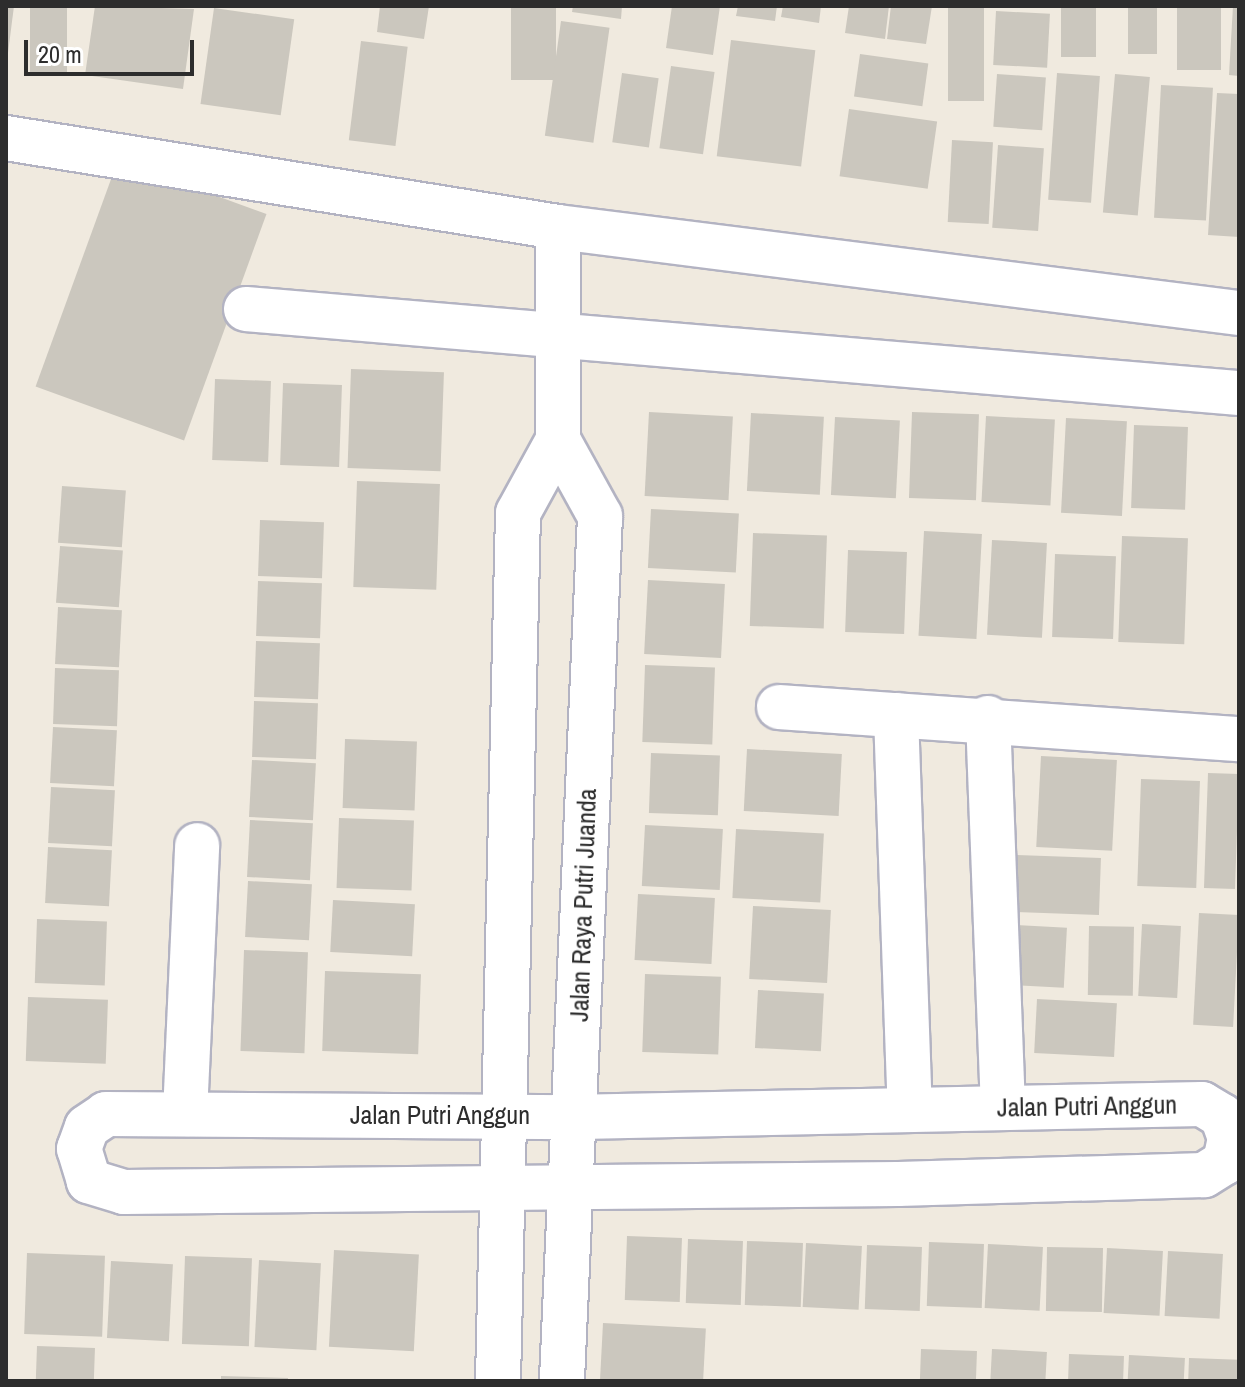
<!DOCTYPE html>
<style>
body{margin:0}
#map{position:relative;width:1245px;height:1387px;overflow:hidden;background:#f0eadf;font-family:"Archivo Narrow",sans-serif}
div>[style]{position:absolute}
.building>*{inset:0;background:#cbc7be;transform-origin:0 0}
.roads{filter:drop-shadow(2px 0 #b3b3c2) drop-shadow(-2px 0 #b3b3c2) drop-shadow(0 2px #b3b3c2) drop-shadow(0 -2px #b3b3c2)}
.minor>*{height:44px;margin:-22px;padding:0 22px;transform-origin:22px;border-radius:22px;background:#fff}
span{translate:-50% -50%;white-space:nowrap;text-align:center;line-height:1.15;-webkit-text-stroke:8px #fff;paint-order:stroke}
.street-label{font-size:26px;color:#2d2d2d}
.frame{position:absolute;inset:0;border:8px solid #2d2d2d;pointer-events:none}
.scale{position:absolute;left:24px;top:40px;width:170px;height:36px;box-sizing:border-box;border:4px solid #2d2d2d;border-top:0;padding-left:10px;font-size:24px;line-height:28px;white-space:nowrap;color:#2d2d2d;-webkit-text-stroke:6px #fff;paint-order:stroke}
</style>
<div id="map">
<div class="building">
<i style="clip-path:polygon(6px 6px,14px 6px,8px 53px,6px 53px)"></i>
<i style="left:30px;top:6px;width:37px;height:68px"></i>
<i style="clip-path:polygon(95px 6px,194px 9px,183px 89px,85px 75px)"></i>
<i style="clip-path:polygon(380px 6px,429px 6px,424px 39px,377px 32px)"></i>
<i style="left:511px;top:6px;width:45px;height:74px"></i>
<i style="clip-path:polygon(573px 6px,622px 6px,621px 19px,572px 12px)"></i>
<i style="clip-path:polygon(672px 6px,720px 6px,713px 55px,666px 48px)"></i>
<i style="clip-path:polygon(738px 6px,777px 6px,775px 21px,736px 16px)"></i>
<i style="clip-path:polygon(783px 6px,821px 6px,819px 23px,781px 17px)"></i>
<i style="clip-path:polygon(849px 6px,889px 6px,885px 39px,845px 33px)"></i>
<i style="clip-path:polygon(891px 6px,932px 6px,926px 44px,887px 39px)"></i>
<i style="left:948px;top:6px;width:36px;height:95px"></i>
<i style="left:1061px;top:6px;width:35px;height:51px"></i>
<i style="left:1128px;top:6px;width:29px;height:48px"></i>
<i style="left:1177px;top:6px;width:44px;height:64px"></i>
<i style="clip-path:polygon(1233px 6px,1239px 6px,1239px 76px,1229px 75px)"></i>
<i style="left:214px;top:8px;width:81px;height:97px;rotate:8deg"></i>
<i style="left:996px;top:11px;width:54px;height:54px;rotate:3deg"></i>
<i style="left:561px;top:21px;width:49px;height:116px;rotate:8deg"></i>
<i style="left:731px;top:40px;width:85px;height:117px;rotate:7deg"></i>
<i style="left:361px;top:41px;width:47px;height:100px;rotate:7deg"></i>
<i style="left:860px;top:54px;width:69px;height:43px;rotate:8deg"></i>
<i style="left:671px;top:66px;width:44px;height:83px;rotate:8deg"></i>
<i style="left:622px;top:73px;width:37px;height:70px;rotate:8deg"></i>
<i style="left:1057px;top:73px;width:43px;height:127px;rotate:4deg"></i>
<i style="left:997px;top:74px;width:49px;height:53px;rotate:4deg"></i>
<i style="left:1115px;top:74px;width:35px;height:139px;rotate:5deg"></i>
<i style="left:1161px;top:85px;width:52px;height:133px;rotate:3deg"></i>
<i style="clip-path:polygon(1217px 93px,1239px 94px,1239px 237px,1208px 235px)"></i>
<i style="left:849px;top:109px;width:89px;height:68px;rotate:8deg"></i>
<i style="left:952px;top:140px;width:41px;height:82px;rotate:3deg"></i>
<i style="left:998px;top:145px;width:46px;height:83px;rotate:4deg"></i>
<i style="left:118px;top:160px;width:158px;height:241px;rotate:20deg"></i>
<i style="left:351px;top:369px;width:93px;height:99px;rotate:2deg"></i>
<i style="left:215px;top:379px;width:56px;height:81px;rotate:2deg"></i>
<i style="left:283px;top:383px;width:59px;height:82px;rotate:2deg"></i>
<i style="left:649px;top:412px;width:84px;height:84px;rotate:3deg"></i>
<i style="left:912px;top:412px;width:67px;height:86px;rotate:2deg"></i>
<i style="left:751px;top:413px;width:73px;height:78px;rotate:3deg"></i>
<i style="left:986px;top:416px;width:69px;height:86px;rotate:3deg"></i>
<i style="left:835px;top:417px;width:65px;height:78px;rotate:3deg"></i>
<i style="left:1066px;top:418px;width:61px;height:95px;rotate:3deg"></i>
<i style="left:1134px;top:425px;width:54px;height:83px;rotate:2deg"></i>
<i style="left:357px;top:481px;width:83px;height:106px;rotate:2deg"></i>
<i style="left:62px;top:486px;width:64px;height:57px;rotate:4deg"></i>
<i style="left:651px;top:509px;width:88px;height:59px;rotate:3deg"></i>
<i style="left:260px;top:520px;width:64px;height:56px;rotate:2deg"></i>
<i style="left:924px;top:531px;width:58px;height:105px;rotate:3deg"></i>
<i style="left:753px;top:533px;width:74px;height:93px;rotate:2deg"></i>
<i style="left:1122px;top:536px;width:66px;height:106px;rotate:2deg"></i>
<i style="left:992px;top:540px;width:55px;height:95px;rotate:3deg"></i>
<i style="left:60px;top:546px;width:63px;height:57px;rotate:4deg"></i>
<i style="left:848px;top:550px;width:59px;height:82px;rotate:2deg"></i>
<i style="left:1055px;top:554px;width:61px;height:83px;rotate:2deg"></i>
<i style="left:648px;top:580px;width:77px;height:74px;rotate:3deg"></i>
<i style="left:258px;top:581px;width:64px;height:55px;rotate:2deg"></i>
<i style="left:58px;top:607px;width:64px;height:57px;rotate:3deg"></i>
<i style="left:256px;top:641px;width:64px;height:56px;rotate:2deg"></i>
<i style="left:645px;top:665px;width:70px;height:77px;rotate:2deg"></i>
<i style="left:55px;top:668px;width:64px;height:56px;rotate:2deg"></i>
<i style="left:254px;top:701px;width:64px;height:56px;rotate:2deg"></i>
<i style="left:53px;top:727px;width:64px;height:56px;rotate:3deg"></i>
<i style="left:345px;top:739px;width:72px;height:69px;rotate:2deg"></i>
<i style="left:747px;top:749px;width:95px;height:62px;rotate:3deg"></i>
<i style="left:651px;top:753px;width:69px;height:60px;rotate:2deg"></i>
<i style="left:1041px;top:756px;width:76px;height:91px;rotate:3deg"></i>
<i style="left:252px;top:760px;width:64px;height:57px;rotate:3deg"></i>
<i style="left:1208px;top:773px;width:31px;height:115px;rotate:2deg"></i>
<i style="left:1141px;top:779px;width:59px;height:107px;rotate:2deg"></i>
<i style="left:51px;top:787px;width:64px;height:56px;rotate:3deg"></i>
<i style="left:339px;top:818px;width:75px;height:70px;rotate:2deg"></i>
<i style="left:250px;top:820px;width:63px;height:57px;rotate:3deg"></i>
<i style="left:645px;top:825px;width:78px;height:61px;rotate:3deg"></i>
<i style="left:736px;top:829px;width:88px;height:69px;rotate:3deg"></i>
<i style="left:48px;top:847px;width:64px;height:56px;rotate:3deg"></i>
<i style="left:1017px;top:855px;width:84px;height:57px;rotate:2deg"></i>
<i style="left:248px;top:881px;width:64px;height:56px;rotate:3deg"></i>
<i style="left:638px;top:894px;width:77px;height:66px;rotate:3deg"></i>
<i style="left:333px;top:900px;width:82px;height:52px;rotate:3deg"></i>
<i style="left:753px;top:906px;width:78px;height:73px;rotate:3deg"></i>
<i style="left:1199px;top:913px;width:40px;height:112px;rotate:3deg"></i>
<i style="left:37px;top:919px;width:70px;height:64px;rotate:2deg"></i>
<i style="left:1142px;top:924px;width:39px;height:72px;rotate:3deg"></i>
<i style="left:1015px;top:925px;width:52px;height:60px;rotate:3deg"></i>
<i style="left:1089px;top:926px;width:45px;height:69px;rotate:1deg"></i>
<i style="left:244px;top:950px;width:64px;height:101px;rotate:2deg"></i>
<i style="left:325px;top:971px;width:96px;height:80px;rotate:2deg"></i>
<i style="left:645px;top:974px;width:76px;height:78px;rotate:2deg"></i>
<i style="left:758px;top:990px;width:66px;height:58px;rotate:3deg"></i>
<i style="left:28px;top:997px;width:80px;height:64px;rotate:2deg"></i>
<i style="left:1037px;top:999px;width:80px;height:54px;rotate:3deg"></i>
<i style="left:627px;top:1236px;width:55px;height:64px;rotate:2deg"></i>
<i style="left:688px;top:1239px;width:55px;height:64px;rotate:2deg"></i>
<i style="left:747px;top:1241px;width:56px;height:64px;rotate:2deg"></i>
<i style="left:929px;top:1242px;width:55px;height:64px;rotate:2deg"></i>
<i style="left:806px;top:1243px;width:56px;height:64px;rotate:3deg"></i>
<i style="left:988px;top:1244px;width:55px;height:64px;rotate:3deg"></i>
<i style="left:867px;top:1245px;width:55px;height:64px;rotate:2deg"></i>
<i style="left:1047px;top:1247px;width:56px;height:64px;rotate:1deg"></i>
<i style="left:1107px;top:1248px;width:56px;height:65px;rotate:3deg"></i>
<i style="left:334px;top:1250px;width:85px;height:97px;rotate:3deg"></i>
<i style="left:1168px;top:1251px;width:55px;height:65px;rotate:3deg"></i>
<i style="left:27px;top:1253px;width:78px;height:81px;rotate:2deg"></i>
<i style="left:185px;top:1256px;width:67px;height:88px;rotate:2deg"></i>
<i style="left:259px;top:1260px;width:62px;height:87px;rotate:3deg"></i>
<i style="left:111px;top:1261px;width:62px;height:77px;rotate:3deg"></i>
<i style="left:603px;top:1323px;width:103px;height:58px;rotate:3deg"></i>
<i style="left:37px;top:1346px;width:58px;height:35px;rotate:2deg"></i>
<i style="left:921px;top:1349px;width:56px;height:32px;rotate:2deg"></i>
<i style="left:992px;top:1349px;width:55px;height:32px;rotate:3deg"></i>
<i style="left:1069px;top:1354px;width:55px;height:27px;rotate:2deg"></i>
<i style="left:1129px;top:1355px;width:56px;height:26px;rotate:3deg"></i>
<i style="left:1189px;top:1358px;width:50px;height:23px;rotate:2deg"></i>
<i style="clip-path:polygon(221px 1376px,288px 1378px,288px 1381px,221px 1381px)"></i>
</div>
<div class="roads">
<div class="minor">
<i style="left:6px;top:138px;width:559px;rotate:9.16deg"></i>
<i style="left:558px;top:227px;width:686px;rotate:7.2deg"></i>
<i style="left:246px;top:309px;width:997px;rotate:4.84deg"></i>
<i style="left:558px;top:440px;width:87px;rotate:61.1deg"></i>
<i style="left:600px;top:516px;width:866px;rotate:92.52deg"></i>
<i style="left:779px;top:707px;width:461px;rotate:4deg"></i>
<i style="left:896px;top:715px;width:393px;rotate:88deg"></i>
<i style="left:988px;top:718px;width:389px;rotate:87.8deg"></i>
<i style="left:1202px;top:1104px;width:23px;rotate:31deg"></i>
<i style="left:1222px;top:1116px;width:23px;rotate:70deg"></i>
<i style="left:1230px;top:1138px;width:25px;rotate:102deg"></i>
<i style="left:1225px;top:1162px;width:25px;rotate:148deg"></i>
<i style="left:1204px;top:1175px;width:306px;rotate:178.3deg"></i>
<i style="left:898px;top:1184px;width:774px;rotate:179.41deg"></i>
<i style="left:124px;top:1192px;width:37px;rotate:-163deg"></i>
<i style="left:89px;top:1181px;width:34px;rotate:-107deg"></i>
<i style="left:79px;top:1149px;width:23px;rotate:-70deg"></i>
<i style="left:87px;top:1127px;width:23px;rotate:-34deg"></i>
<i style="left:106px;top:1114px;width:469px;rotate:0.4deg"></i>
<i style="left:575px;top:1117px;width:627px;rotate:-1.19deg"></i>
<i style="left:185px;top:1114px;width:269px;rotate:-87.4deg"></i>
<i style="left:498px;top:1381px;width:868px;rotate:-88.68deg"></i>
<i style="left:518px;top:513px;width:83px;rotate:-61.3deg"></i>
<i style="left:558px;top:440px;width:213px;rotate:-90deg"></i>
</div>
</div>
<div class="street-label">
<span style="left:583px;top:905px;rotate:-88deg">Jalan Raya Putri Juanda</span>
<span style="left:1087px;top:1106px;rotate:-1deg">Jalan Putri Anggun</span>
<span style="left:440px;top:1115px">Jalan Putri Anggun</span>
</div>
<div class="frame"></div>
<div class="scale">20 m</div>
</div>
